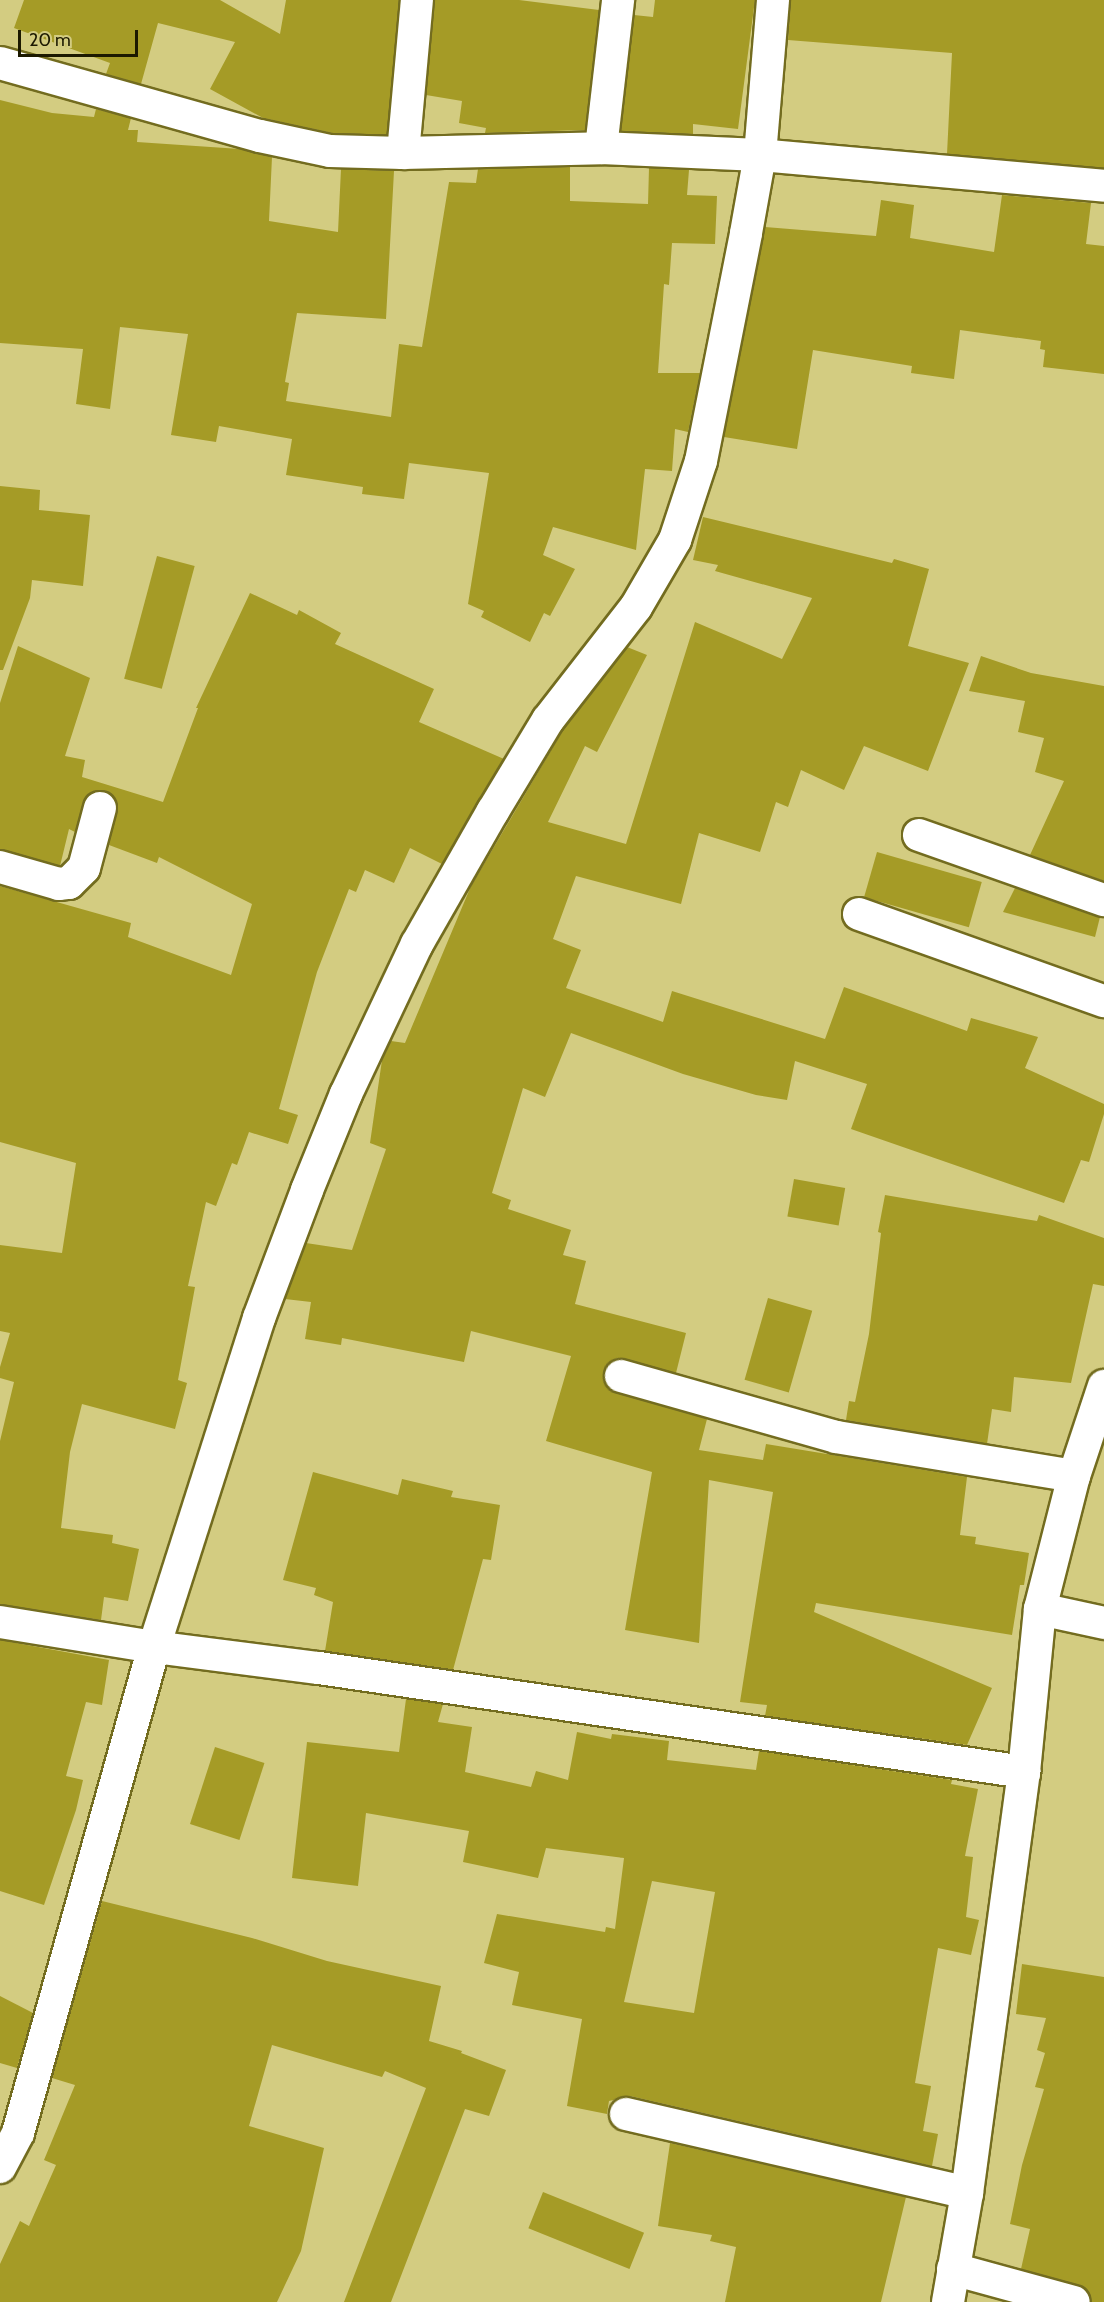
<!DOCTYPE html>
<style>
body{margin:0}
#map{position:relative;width:1104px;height:2302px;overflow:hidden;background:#d3cc81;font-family:Cabin,sans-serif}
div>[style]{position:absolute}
.building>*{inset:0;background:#a59b26;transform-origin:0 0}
.roads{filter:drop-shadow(2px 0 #736c1f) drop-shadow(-2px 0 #736c1f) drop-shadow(0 2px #736c1f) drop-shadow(0 -2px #736c1f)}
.street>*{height:32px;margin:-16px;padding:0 16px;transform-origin:16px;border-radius:16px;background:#fff}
span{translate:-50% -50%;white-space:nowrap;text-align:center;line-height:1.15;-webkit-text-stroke:4.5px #d3cc81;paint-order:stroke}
.scale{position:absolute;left:18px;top:30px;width:120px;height:27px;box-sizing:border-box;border:3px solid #1c1900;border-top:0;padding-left:8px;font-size:18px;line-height:21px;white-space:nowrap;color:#1c1900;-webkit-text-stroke:4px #d3cc81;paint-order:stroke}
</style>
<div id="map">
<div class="building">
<i style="clip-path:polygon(24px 0,220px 0,280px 34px,286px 0,399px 0,387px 135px,332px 133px,263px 118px,210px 89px,235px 42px,158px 23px,141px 84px,106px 74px,110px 63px,14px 28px)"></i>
<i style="clip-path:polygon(435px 0,519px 0,599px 10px,585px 130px,485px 133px,486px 128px,459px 123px,462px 101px,426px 95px)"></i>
<i style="clip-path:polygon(655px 0,755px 0,738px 129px,693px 124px,693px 134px,621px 131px,634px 15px,653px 17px)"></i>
<i style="clip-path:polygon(791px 0,1104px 0,1104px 168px,947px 154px,952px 53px,788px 40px)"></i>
<i style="clip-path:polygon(0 100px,52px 113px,94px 117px,96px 109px,131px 118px,128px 130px,138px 130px,137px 142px,240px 149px,272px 157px,269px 221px,338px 232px,341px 169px,394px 171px,386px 319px,297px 313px,285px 382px,289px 383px,286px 401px,391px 417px,399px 344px,422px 347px,449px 182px,476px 183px,478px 169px,570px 167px,570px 201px,648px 204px,649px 168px,689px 170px,687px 195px,717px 196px,715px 244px,672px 243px,669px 285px,664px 284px,658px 373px,700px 373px,688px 432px,675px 429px,672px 471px,645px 469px,636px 550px,553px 527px,543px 555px,575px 569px,550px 616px,544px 613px,530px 642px,481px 617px,484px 611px,468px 604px,489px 473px,409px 463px,404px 499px,362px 494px,363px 487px,286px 475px,292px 439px,219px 426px,216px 442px,171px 435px,188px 334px,120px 327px,110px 409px,76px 404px,83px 349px,0 343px)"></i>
<i style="clip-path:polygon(1002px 195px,1091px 203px,1086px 244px,1104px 246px,1104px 374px,1043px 367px,1045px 350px,1040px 349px,1041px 341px,960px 330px,954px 379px,911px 373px,912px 366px,813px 350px,797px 449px,724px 437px,765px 227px,876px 236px,881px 200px,914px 205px,910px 238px,994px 252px)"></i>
<i style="clip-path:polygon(0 486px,40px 490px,39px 510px,90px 515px,83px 586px,32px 580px,30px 598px,3px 670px,0 670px)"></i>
<i style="clip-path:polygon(703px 517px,892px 563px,894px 559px,929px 569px,908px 646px,969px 663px,928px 771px,864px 746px,844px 790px,801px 770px,788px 807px,776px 802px,760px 852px,699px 833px,681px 904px,576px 876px,553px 939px,581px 950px,566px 988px,663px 1022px,672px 991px,825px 1039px,844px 987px,967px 1031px,971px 1018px,1038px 1037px,1025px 1068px,1104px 1104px,1104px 1114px,1089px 1162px,1081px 1160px,1064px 1203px,851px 1129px,867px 1084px,795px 1061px,787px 1100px,756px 1095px,683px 1074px,571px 1033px,545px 1097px,523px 1088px,492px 1193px,511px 1200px,508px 1209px,571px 1230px,563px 1255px,586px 1261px,575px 1304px,686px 1333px,676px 1373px,617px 1358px,608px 1364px,604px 1371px,603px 1380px,608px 1388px,616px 1393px,707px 1419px,699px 1450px,763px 1460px,766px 1444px,967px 1477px,960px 1535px,976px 1537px,975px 1544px,1029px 1553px,1024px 1585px,1020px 1585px,1012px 1635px,816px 1603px,814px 1612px,992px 1688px,967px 1745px,765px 1716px,767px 1705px,740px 1702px,773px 1492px,709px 1480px,699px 1643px,625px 1630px,652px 1472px,546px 1441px,571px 1356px,471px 1331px,464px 1362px,342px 1338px,341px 1345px,305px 1339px,311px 1302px,285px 1299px,306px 1243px,352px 1250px,386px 1149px,370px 1143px,382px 1060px,391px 1041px,405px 1043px,471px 886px,563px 730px,627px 647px,647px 655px,597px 752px,585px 746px,548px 822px,626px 844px,695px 622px,782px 659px,812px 598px,715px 571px,718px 565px,693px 560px)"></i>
<i style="left:157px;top:556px;width:39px;height:127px;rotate:15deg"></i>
<i style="clip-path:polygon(250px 593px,297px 615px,299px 610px,341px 633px,335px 644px,434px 689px,419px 722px,504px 759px,442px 864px,410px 848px,394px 883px,365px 870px,356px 892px,349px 889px,317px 972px,279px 1109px,298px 1115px,288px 1144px,249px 1132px,237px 1165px,232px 1163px,216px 1206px,206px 1202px,188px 1286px,195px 1287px,178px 1380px,187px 1383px,175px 1429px,82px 1404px,70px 1452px,61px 1528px,113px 1535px,112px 1543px,139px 1549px,128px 1601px,104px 1597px,101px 1620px,0 1604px,0 1441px,14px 1382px,0 1378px,0 1367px,10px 1333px,0 1331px,0 1245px,62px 1253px,76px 1163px,0 1142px,0 886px,131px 923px,128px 937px,231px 975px,252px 904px,159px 857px,157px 863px,109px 845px,117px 804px,112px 795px,104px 791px,95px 791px,87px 796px,75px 832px,69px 829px,60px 866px,0 850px,0 703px,18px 646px,90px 678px,65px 756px,85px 760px,82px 777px,163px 802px,198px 708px,196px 708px)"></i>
<i style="clip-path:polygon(981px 656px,1031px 673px,1104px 686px,1104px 881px,1030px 855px,1064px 781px,1035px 772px,1044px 738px,1018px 732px,1025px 701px,969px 691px)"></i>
<i style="left:877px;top:852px;width:109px;height:47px;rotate:16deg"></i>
<i style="clip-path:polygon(1015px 888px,1100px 917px,1095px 937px,1003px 912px)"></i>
<i style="left:794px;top:1179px;width:52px;height:38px;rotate:10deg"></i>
<i style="clip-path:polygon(885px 1195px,1037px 1221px,1039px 1215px,1104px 1238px,1104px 1286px,1093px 1284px,1071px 1383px,1014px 1377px,1011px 1412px,992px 1409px,987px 1444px,846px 1420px,849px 1401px,855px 1402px,869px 1334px,881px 1233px,878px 1232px)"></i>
<i style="left:768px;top:1298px;width:46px;height:85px;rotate:16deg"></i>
<i style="clip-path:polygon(313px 1472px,398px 1495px,402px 1479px,453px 1491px,451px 1497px,500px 1505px,491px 1560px,483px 1559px,453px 1670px,325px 1651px,333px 1602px,314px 1595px,316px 1588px,283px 1580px)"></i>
<i style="clip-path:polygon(0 1640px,109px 1660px,102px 1705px,86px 1702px,66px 1776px,83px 1780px,76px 1810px,44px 1905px,0 1891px)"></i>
<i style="clip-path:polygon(evenodd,406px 1699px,443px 1704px,438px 1722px,472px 1727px,465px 1772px,531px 1787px,536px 1771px,568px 1780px,577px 1732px,611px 1739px,612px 1734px,669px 1741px,667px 1760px,756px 1770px,759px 1751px,952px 1780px,951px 1784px,978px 1789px,965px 1856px,973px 1857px,966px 1917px,979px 1920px,971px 1955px,938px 1948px,915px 2083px,931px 2086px,923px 2131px,938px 2134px,932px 2166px,630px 2096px,609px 2101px,607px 2114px,567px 2106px,582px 2019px,512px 2005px,519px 1972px,484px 1963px,497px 1914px,605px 1932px,606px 1927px,615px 1929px,624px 1858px,546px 1848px,538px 1878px,463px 1862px,469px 1831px,366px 1813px,358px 1886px,292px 1878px,307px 1742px,399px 1752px,406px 1699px,652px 1881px,715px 1892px,694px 2013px,624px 2002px,652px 1881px)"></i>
<i style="left:215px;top:1747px;width:52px;height:81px;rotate:18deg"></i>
<i style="clip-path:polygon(102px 1901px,252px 1938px,327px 1961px,441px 1986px,429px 2041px,462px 2051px,461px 2053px,506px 2070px,489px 2116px,465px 2109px,391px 2302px,344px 2302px,426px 2088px,385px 2071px,382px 2077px,272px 2045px,249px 2126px,324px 2148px,301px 2251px,277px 2302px,0 2302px,0 2264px,20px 2221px,29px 2226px,56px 2165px,44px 2160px,75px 2085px,52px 2078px)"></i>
<i style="clip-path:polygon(1022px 1964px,1104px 1977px,1104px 2302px,1091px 2302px,1087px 2290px,1079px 2285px,1021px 2269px,1030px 2229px,1010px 2224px,1022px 2165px,1044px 2089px,1035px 2087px,1045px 2053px,1037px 2050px,1046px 2018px,1016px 2014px)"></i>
<i style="clip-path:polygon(0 1996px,33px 2013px,17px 2068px,0 2063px)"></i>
<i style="clip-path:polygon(670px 2143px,906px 2197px,881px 2302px,725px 2302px,736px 2247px,710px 2241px,712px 2235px,658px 2226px)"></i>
<i style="left:543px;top:2192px;width:109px;height:39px;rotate:22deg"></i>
</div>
<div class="roads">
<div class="street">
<i style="left:0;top:63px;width:270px;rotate:15.7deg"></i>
<i style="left:260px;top:136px;width:72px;rotate:12.1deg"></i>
<i style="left:330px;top:151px;width:73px;rotate:1.6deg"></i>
<i style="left:403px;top:153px;width:198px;rotate:-1.4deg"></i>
<i style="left:601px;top:148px;width:159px;rotate:2.5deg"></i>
<i style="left:760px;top:155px;width:345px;rotate:5.1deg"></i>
<i style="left:601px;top:148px;width:149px;rotate:-83.4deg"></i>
<i style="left:403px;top:153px;width:154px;rotate:-84.8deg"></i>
<i style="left:919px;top:835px;width:196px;rotate:19.4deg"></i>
<i style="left:0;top:867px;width:61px;rotate:16.1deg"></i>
<i style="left:59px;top:884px;width:10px;rotate:-6deg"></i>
<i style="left:69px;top:883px;width:21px;rotate:-45deg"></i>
<i style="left:84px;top:868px;width:62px;rotate:-75.1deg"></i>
<i style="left:859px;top:914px;width:260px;rotate:19.6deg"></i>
<i style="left:621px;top:1376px;width:223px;rotate:15.8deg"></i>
<i style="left:836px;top:1437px;width:241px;rotate:9.3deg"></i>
<i style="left:1040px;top:1609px;width:66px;rotate:12.3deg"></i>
<i style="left:0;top:1622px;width:156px;rotate:9.2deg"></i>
<i style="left:154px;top:1647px;width:166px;rotate:7.3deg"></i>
<i style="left:319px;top:1668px;width:713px;rotate:8.39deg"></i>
<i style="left:626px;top:2114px;width:350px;rotate:13deg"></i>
<i style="left:0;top:2167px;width:38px;rotate:-62deg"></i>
<i style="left:18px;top:2133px;width:505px;rotate:-74.37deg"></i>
<i style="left:154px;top:1647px;width:345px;rotate:-72.3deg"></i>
<i style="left:259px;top:1318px;width:137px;rotate:-69.4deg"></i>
<i style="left:307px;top:1190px;width:104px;rotate:-67.9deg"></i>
<i style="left:346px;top:1094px;width:166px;rotate:-64.7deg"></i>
<i style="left:417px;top:944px;width:153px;rotate:-60.3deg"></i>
<i style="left:493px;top:811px;width:106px;rotate:-58.9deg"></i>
<i style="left:548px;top:720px;width:143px;rotate:-52.1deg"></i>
<i style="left:636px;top:607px;width:78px;rotate:-59.8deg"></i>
<i style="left:675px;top:540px;width:83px;rotate:-71.8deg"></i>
<i style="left:701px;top:461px;width:232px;rotate:-78.8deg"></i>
<i style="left:746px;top:233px;width:79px;rotate:-79.8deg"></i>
<i style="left:760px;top:155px;width:156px;rotate:-85.2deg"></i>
<i style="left:953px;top:2269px;width:125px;rotate:15.3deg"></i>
<i style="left:948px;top:2302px;width:111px;rotate:-80.1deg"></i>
<i style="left:967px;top:2193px;width:425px;rotate:-82.3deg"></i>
<i style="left:1024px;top:1772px;width:164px;rotate:-84.4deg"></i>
<i style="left:1040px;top:1609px;width:137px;rotate:-75.7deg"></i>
<i style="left:1074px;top:1476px;width:95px;rotate:-71.6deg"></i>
</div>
</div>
<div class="scale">20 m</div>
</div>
